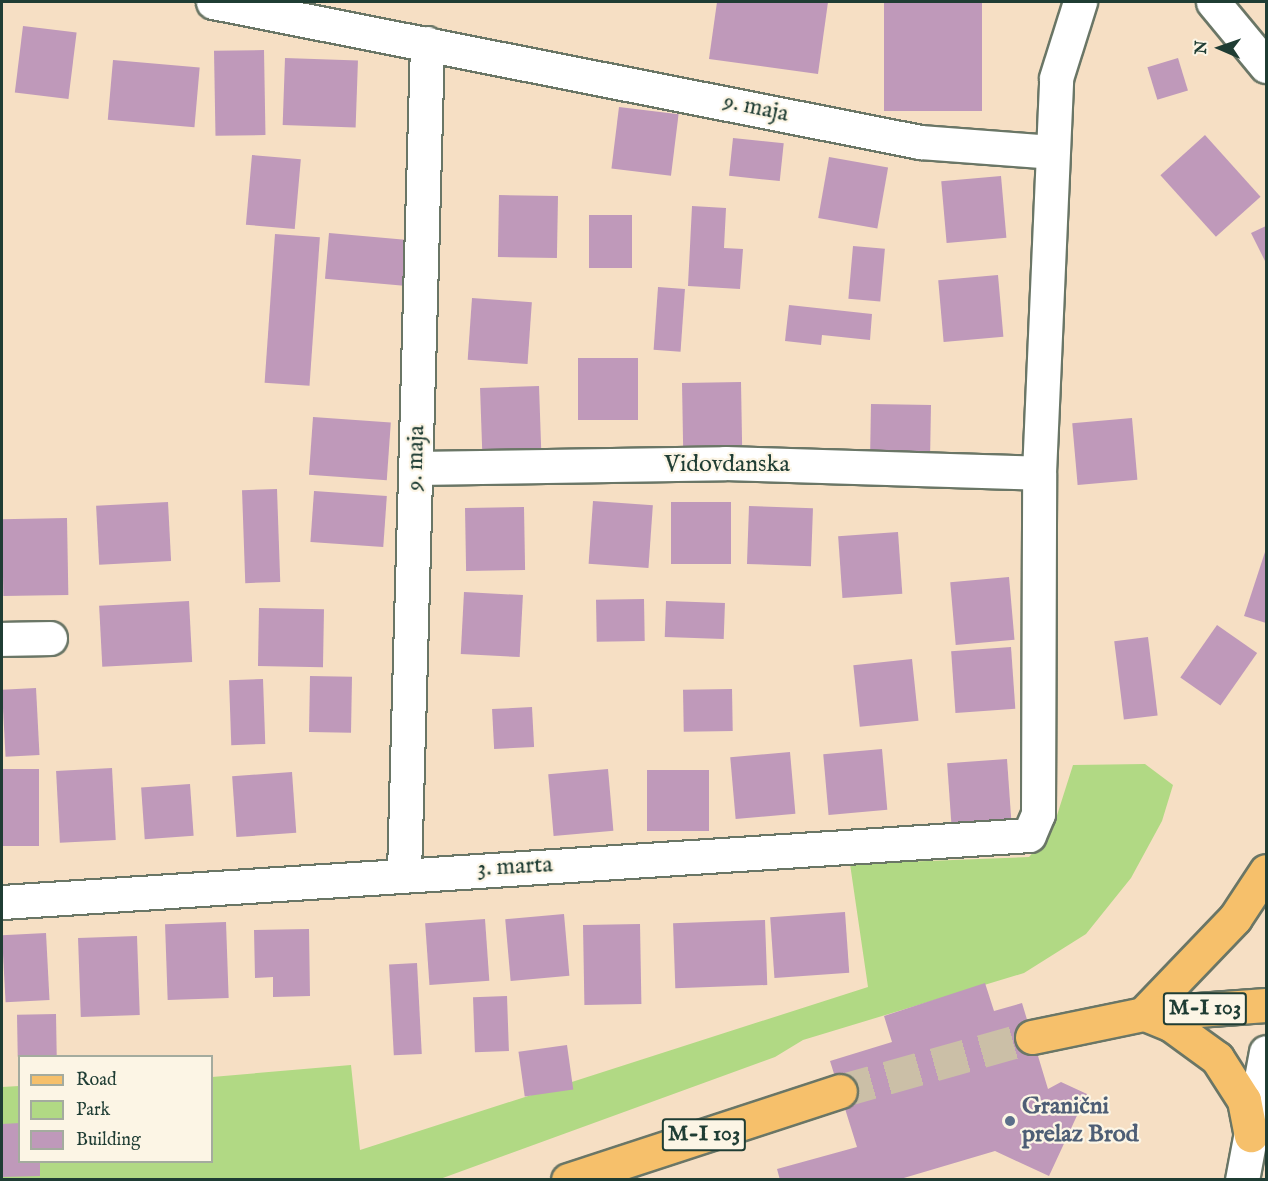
<!DOCTYPE html>
<meta charset="utf-8">
<style>
body{margin:0}
#map{position:relative;width:1268px;height:1181px;overflow:hidden;background:#f6dfc4;font-family:"IM FELL English",serif}
div>[style]{position:absolute}
.green>*{inset:0;background:#b1d984}
.building>*{inset:0;background:#bf99ba;transform-origin:0 0}
.primary-tunnel>*{height:33px;margin-top:-16.5px;transform-origin:0;background:repeating-linear-gradient(90deg,#cbbfa7 0 33px,transparent 0 49px)}
.roads{filter:drop-shadow(2px 0 #6a7666) drop-shadow(-2px 0 #6a7666) drop-shadow(0 2px #6a7666) drop-shadow(0 -2px #6a7666)}
.minor>*{height:33px;margin:-16.5px;padding:0 16.5px;transform-origin:16.5px;border-radius:16.5px;background:#fff}
.tertiary>*{height:33px;margin:-16.5px;padding:0 16.5px;transform-origin:16.5px;border-radius:16.5px;background:#fff}
.primary>*{height:33px;margin:-16.5px;padding:0 16.5px;transform-origin:16.5px;border-radius:16.5px;background:#f6c06b}
.dots>*{width:16px;height:16px;translate:-50% -50%;box-sizing:border-box;border:3px solid #fcf5e5;border-radius:50%}
span{translate:-50% -50%;white-space:nowrap;text-align:center;line-height:1.15;-webkit-text-stroke:4.5px #fcf5e5;paint-order:stroke}
.shield-label span{padding:2px 4px;background:#fcf5e5;border:2px solid;border-radius:4px;-webkit-text-stroke-width:0}
.shield-label{font-size:22px;color:#1f3d34;font-weight:700}
.street-label{font-size:24px;color:#1f3d34}
.service-label{font-size:24px;color:#4e5e75;font-weight:700}
.left{translate:0 -50%;text-align:left}
.frame{position:absolute;inset:0;border:3px solid #1f3d34;pointer-events:none}
.legend{position:absolute;left:18px;top:1055px;width:195px;height:108px;box-sizing:border-box;background:#fcf5e5;border:2px solid #a4ab9e;margin:0;padding:8px 10px;list-style:none;font-size:18px;color:#1f3d34}
.legend li{display:flex;align-items:center;gap:12px;height:30px}
.legend b{width:30px;border:2px solid #a4ab9e}
.north{position:absolute;left:1190px;top:18px;width:60px;height:60px;-webkit-text-stroke:4px #fcf5e5;paint-order:stroke;rotate:272deg;font-size:16px;font-weight:700;line-height:24px;text-align:center;color:#1f3d34}
.north::after{content:'';display:block;margin:auto;width:21px;height:27px;background:#1f3d34;clip-path:polygon(50% 0,100% 100%,50% 72%,0 100%)}
</style>
<div id="map">
<div class="green">
<i style="clip-path:polygon(1145px 764px,1173px 785px,1162px 821px,1131px 878px,1086px 934px,1024px 973px,803px 1040px,775px 1057px,440px 1179px,2px 1179px,2px 1087px,19px 1086px,20px 1162px,212px 1162px,212px 1077px,351px 1065px,360px 1150px,868px 987px,850px 864px,1029px 857px,1052px 831px,1073px 765px)"></i>
</div>
<div class="building">
<i style="clip-path:polygon(717px 2px,828px 2px,818px 74px,709px 59px)"></i>
<i style="left:884px;top:2px;width:98px;height:109px"></i>
<i style="left:23px;top:26px;width:54px;height:67px;rotate:7deg"></i>
<i style="left:264px;top:50px;width:85px;height:50px;rotate:89deg"></i>
<i style="left:285px;top:58px;width:73px;height:67px;rotate:2deg"></i>
<i style="left:1178px;top:58px;width:34px;height:32px;rotate:73deg"></i>
<i style="left:113px;top:60px;width:87px;height:60px;rotate:5deg"></i>
<i style="left:619px;top:107px;width:60px;height:62px;rotate:7deg"></i>
<i style="left:1205px;top:135px;width:83px;height:60px;rotate:48deg"></i>
<i style="left:733px;top:138px;width:51px;height:38px;rotate:6deg"></i>
<i style="left:252px;top:155px;width:49px;height:70px;rotate:5deg"></i>
<i style="left:829px;top:157px;width:60px;height:62px;rotate:10deg"></i>
<i style="left:1001px;top:176px;width:62px;height:60px;rotate:85deg"></i>
<i style="left:499px;top:195px;width:59px;height:62px;rotate:1deg"></i>
<i style="clip-path:polygon(692px 206px,726px 208px,724px 248px,743px 249px,740px 289px,688px 286px)"></i>
<i style="left:589px;top:215px;width:43px;height:53px"></i>
<i style="clip-path:polygon(1266px 226px,1266px 263px,1251px 233px)"></i>
<i style="left:329px;top:233px;width:82px;height:46px;rotate:5deg"></i>
<i style="left:275px;top:234px;width:45px;height:149px;rotate:4deg"></i>
<i style="left:853px;top:246px;width:32px;height:53px;rotate:5deg"></i>
<i style="left:998px;top:275px;width:62px;height:60px;rotate:85deg"></i>
<i style="left:658px;top:287px;width:27px;height:63px;rotate:4deg"></i>
<i style="left:472px;top:298px;width:60px;height:62px;rotate:4deg"></i>
<i style="clip-path:polygon(789px 305px,872px 314px,870px 340px,822px 335px,821px 345px,785px 341px)"></i>
<i style="left:578px;top:358px;width:60px;height:62px"></i>
<i style="left:741px;top:382px;width:63px;height:59px;rotate:89deg"></i>
<i style="left:539px;top:386px;width:62px;height:59px;rotate:88deg"></i>
<i style="left:871px;top:404px;width:60px;height:62px;rotate:1deg"></i>
<i style="left:313px;top:417px;width:78px;height:58px;rotate:4deg"></i>
<i style="left:1132px;top:418px;width:62px;height:60px;rotate:85deg"></i>
<i style="left:277px;top:489px;width:93px;height:35px;rotate:88deg"></i>
<i style="left:314px;top:491px;width:73px;height:51px;rotate:4deg"></i>
<i style="left:593px;top:501px;width:60px;height:63px;rotate:4deg"></i>
<i style="left:168px;top:502px;width:59px;height:72px;rotate:87deg"></i>
<i style="left:671px;top:502px;width:60px;height:62px"></i>
<i style="left:749px;top:506px;width:64px;height:58px;rotate:2deg"></i>
<i style="left:524px;top:507px;width:63px;height:59px;rotate:89deg"></i>
<i style="left:67px;top:518px;width:77px;height:65px;rotate:89deg"></i>
<i style="left:898px;top:532px;width:62px;height:60px;rotate:86deg"></i>
<i style="clip-path:polygon(1266px 549px,1266px 623px,1244px 616px)"></i>
<i style="left:1009px;top:577px;width:63px;height:59px;rotate:85deg"></i>
<i style="left:464px;top:592px;width:59px;height:62px;rotate:3deg"></i>
<i style="left:644px;top:599px;width:42px;height:48px;rotate:89deg"></i>
<i style="left:189px;top:601px;width:61px;height:90px;rotate:87deg"></i>
<i style="left:666px;top:601px;width:59px;height:36px;rotate:2deg"></i>
<i style="left:259px;top:608px;width:65px;height:58px;rotate:1deg"></i>
<i style="left:1217px;top:625px;width:49px;height:64px;rotate:35deg"></i>
<i style="left:1148px;top:637px;width:79px;height:34px;rotate:83deg"></i>
<i style="left:1011px;top:647px;width:62px;height:60px;rotate:86deg"></i>
<i style="left:912px;top:659px;width:62px;height:59px;rotate:84deg"></i>
<i style="left:310px;top:676px;width:42px;height:56px;rotate:1deg"></i>
<i style="left:263px;top:679px;width:65px;height:34px;rotate:88deg"></i>
<i style="left:36px;top:688px;width:67px;height:34px;rotate:87deg"></i>
<i style="left:732px;top:689px;width:42px;height:49px;rotate:89deg"></i>
<i style="left:532px;top:707px;width:40px;height:40px;rotate:87deg"></i>
<i style="left:882px;top:749px;width:61px;height:59px;rotate:85deg"></i>
<i style="left:790px;top:752px;width:62px;height:60px;rotate:85deg"></i>
<i style="left:1007px;top:759px;width:62px;height:60px;rotate:86deg"></i>
<i style="left:112px;top:768px;width:72px;height:56px;rotate:87deg"></i>
<i style="left:2px;top:769px;width:37px;height:77px"></i>
<i style="left:608px;top:769px;width:62px;height:60px;rotate:85deg"></i>
<i style="left:647px;top:770px;width:62px;height:61px"></i>
<i style="left:292px;top:772px;width:61px;height:60px;rotate:86deg"></i>
<i style="left:190px;top:784px;width:52px;height:49px;rotate:86deg"></i>
<i style="left:845px;top:912px;width:61px;height:75px;rotate:86deg"></i>
<i style="left:564px;top:914px;width:62px;height:59px;rotate:85deg"></i>
<i style="left:485px;top:919px;width:62px;height:60px;rotate:86deg"></i>
<i style="left:765px;top:920px;width:65px;height:92px;rotate:88deg"></i>
<i style="left:226px;top:922px;width:76px;height:61px;rotate:88deg"></i>
<i style="left:640px;top:924px;width:80px;height:57px;rotate:89deg"></i>
<i style="clip-path:polygon(309px 929px,310px 996px,273px 997px,273px 977px,255px 978px,254px 930px)"></i>
<i style="left:46px;top:933px;width:67px;height:44px;rotate:87deg"></i>
<i style="left:137px;top:936px;width:79px;height:59px;rotate:88deg"></i>
<i style="left:417px;top:963px;width:91px;height:28px;rotate:87deg"></i>
<i style="clip-path:polygon(985px 983px,994px 1011px,1022px 1003px,1048px 1089px,1061px 1082px,1087px 1094px,1049px 1176px,995px 1151px,897px 1180px,780px 1180px,777px 1169px,857px 1147px,830px 1061px,892px 1042px,884px 1016px)"></i>
<i style="left:507px;top:996px;width:55px;height:34px;rotate:88deg"></i>
<i style="left:56px;top:1014px;width:42px;height:39px;rotate:89deg"></i>
<i style="left:567px;top:1045px;width:45px;height:49px;rotate:82deg"></i>
<i style="clip-path:polygon(20px 1123px,20px 1162px,40px 1162px,40px 1176px,2px 1177px,2px 1124px)"></i>
</div>
<div class="primary-tunnel">
<i style="left:840px;top:1091px;width:199px;rotate:-15.7deg"></i>
</div>
<div class="roads">
<div class="minor">
<i style="left:213px;top:2px;width:721px;rotate:11.2deg"></i>
<i style="left:920px;top:142px;width:132px;rotate:4.3deg"></i>
<i style="left:1213px;top:2px;width:83px;rotate:50.4deg"></i>
<i style="left:416px;top:468px;width:309px;rotate:-0.9deg"></i>
<i style="left:725px;top:463px;width:314px;rotate:1.8deg"></i>
<i style="left:2px;top:639px;width:48px;rotate:-1.2deg"></i>
<i style="left:404px;top:873px;width:830px;rotate:-88.41deg"></i>
<i style="left:2px;top:902px;width:1029px;rotate:-3.73deg"></i>
<i style="left:1029px;top:835px;width:23px;rotate:-67deg"></i>
<i style="left:1038px;top:814px;width:341px;rotate:-89.8deg"></i>
<i style="left:1039px;top:473px;width:395px;rotate:-87.5deg"></i>
<i style="left:1056px;top:78px;width:80px;rotate:-72.5deg"></i>
</div>
<div class="tertiary">
<i style="left:1242px;top:1180px;width:130px;rotate:-79.4deg"></i>
</div>
<div class="primary">
<i style="left:1143px;top:1014px;width:133px;rotate:-46.2deg"></i>
<i style="left:1235px;top:918px;width:56px;rotate:-56.6deg"></i>
<i style="left:1145px;top:1014px;width:27px;rotate:22deg"></i>
<i style="left:1170px;top:1024px;width:58px;rotate:35.9deg"></i>
<i style="left:1217px;top:1058px;width:50px;rotate:57.3deg"></i>
<i style="left:1244px;top:1100px;width:36px;rotate:79deg"></i>
<i style="left:1032px;top:1037px;width:113px;rotate:-11.7deg"></i>
<i style="left:1143px;top:1014px;width:123px;rotate:-4.2deg"></i>
<i style="left:568px;top:1180px;width:286px;rotate:-18.1deg"></i>
</div>
</div>
<div class="dots">
<i style="left:1010px;top:1121px;background:#5c6f8a"></i>
</div>
<div class="shield-label">
<span style="left:1205px;top:1009px">M-I 103</span>
<span style="left:704px;top:1135px">M-I 103</span>
</div>
<div class="street-label">
<span style="left:756px;top:108px;rotate:12deg">9. maja</span>
<span style="left:416px;top:458px;rotate:-88deg">9. maja</span>
<span style="left:727px;top:465px">Vidovdanska</span>
<span style="left:515px;top:867px;rotate:-3deg">3. marta</span>
</div>
<div class="service-label">
<span class="left" style="left:1022px;top:1121px">Granični<br>prelaz Brod</span>
</div>
<div class="frame"></div>
<ul class="legend">
<li><b style="height:8px;background:#f6c06b"></b>Road</li>
<li><b style="height:16px;background:#b1d984"></b>Park</li>
<li><b style="height:16px;background:#bf99ba"></b>Building</li>
</ul>
<div class="north">N</div>
</div>
